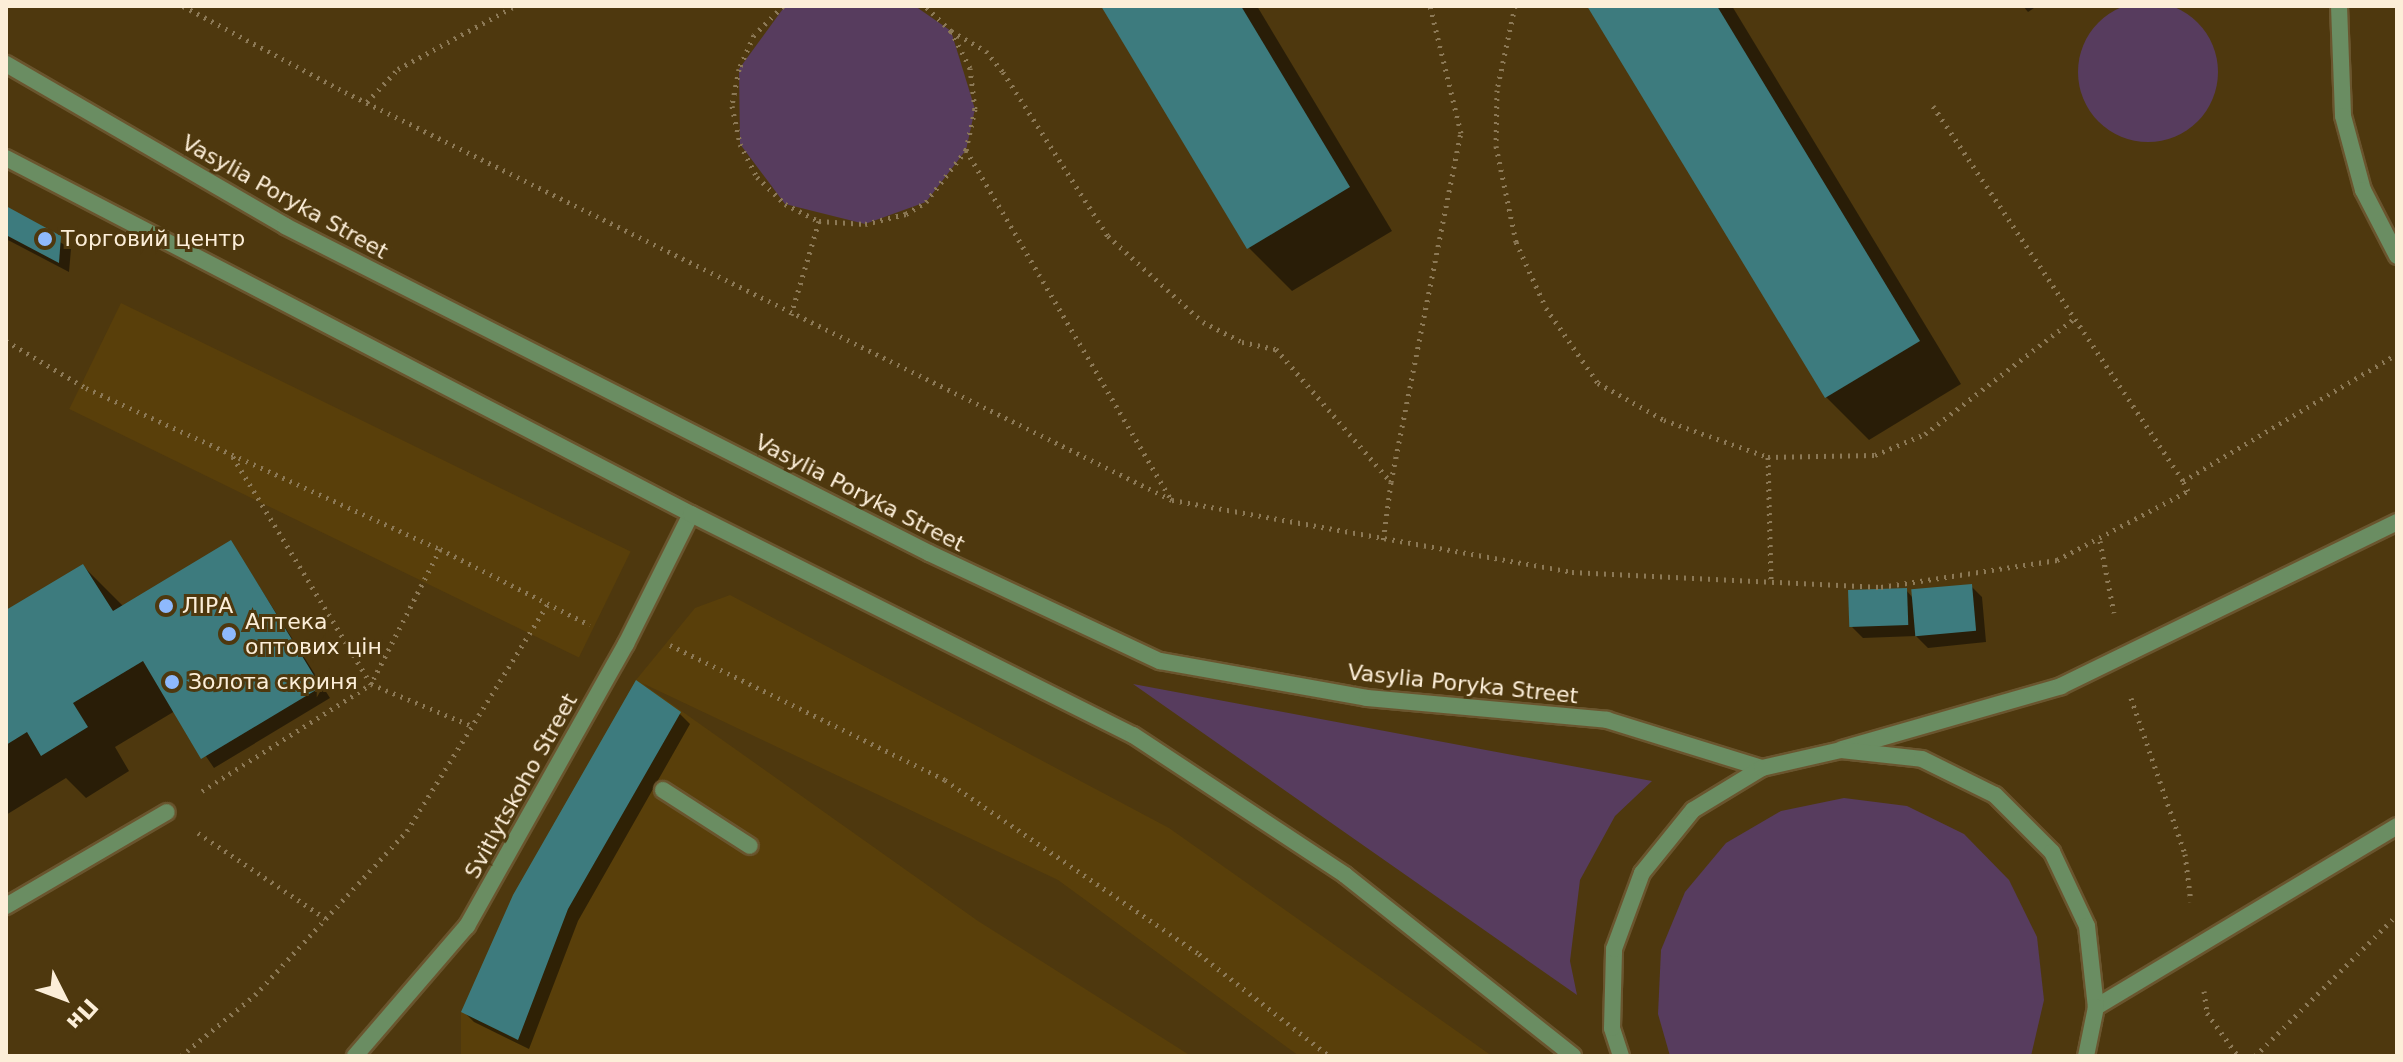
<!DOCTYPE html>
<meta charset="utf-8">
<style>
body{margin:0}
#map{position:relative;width:2403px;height:1062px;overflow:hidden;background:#4e380e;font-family:"DejaVu Sans",sans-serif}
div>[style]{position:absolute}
.built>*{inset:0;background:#593f0a;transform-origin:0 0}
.green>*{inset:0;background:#573c5e}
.round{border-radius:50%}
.shadow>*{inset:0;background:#0007}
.building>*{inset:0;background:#3d7b7e;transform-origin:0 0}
.path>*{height:5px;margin-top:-2.5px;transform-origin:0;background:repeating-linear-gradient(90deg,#8c7956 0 2px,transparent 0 8px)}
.roads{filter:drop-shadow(2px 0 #6a552e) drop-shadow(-2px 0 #6a552e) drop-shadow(0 2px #6a552e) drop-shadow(0 -2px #6a552e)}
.service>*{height:16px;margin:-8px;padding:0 8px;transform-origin:8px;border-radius:8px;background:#6a8d62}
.minor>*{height:16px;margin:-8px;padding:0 8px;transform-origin:8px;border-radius:8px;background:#6a8d62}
.tertiary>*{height:16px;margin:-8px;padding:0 8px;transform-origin:8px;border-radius:8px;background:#6a8d62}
.dots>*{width:22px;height:22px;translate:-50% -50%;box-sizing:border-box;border:4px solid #4e380e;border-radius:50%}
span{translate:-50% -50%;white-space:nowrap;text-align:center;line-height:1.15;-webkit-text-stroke:6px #4e380e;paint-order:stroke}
.street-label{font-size:22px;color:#fceed8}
.poi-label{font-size:22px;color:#fceed8}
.left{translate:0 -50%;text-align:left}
.frame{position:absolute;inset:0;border:8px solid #fceed8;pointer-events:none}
.north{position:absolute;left:24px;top:958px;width:80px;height:80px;-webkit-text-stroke:6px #4e380e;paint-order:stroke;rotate:132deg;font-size:22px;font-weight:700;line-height:32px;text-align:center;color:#fceed8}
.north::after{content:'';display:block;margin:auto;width:28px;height:36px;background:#fceed8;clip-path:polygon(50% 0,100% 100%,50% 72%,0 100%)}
</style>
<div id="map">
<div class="built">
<i style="left:121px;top:303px;width:567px;height:118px;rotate:26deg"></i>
<i style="clip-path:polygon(730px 595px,1169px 828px,1492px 1056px,1299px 1056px,1058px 880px,642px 683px,978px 921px,1191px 1056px,461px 1056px,461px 1012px,513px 895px,636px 680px,695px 608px)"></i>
</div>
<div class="green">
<i class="round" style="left:2078px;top:2px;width:140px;height:140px"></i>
<i style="clip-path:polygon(785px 6px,915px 6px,951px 31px,975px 109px,966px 150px,926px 202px,865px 224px,785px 204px,740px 144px,739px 69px)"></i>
<i style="clip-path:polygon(1133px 684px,1652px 781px,1615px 816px,1580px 880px,1570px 961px,1577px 995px)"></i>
<i style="clip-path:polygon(1844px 798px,1907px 806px,1964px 834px,2009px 880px,2037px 937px,2044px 1000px,2031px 1056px,1670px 1056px,1658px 1014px,1661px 950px,1685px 892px,1726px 843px,1781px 811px)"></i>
</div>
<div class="shadow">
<i style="clip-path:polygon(1103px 6px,1257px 6px,1392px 231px,1292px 291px,1249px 248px)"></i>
<i style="clip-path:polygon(1590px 6px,1732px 6px,1961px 384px,1869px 440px,1826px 397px)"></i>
<i style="clip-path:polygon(2023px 6px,2037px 6px,2028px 12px)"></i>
<i style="clip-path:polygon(6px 208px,71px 249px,69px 272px,6px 239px)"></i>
<i style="clip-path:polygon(231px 542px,330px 698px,214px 768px,175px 711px,115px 747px,129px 771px,86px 798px,66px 778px,6px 815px,6px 613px,83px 566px,124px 607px)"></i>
<i style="clip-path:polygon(1971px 586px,1982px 597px,1986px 642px,1928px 648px,1916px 636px,1863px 638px,1852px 627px,1906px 590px,1913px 598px)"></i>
<i style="clip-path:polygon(679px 713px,690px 724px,578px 921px,529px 1049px,474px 1022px,463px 1011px)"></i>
</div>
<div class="building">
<i style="clip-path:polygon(1101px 6px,1241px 6px,1350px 187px,1247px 249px)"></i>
<i style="clip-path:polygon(1587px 6px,1717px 6px,1920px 341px,1825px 398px)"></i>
<i style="clip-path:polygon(6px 206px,61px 236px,59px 263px,6px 235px)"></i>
<i style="clip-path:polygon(231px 540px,321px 687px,201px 759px,143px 661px,73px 703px,88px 727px,41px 756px,27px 732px,6px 745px,6px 610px,83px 564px,113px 611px)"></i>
<i style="left:1972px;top:584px;width:47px;height:61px;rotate:85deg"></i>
<i style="left:1907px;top:588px;width:37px;height:59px;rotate:88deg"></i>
<i style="clip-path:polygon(636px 680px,681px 712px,568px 909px,518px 1040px,461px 1012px,513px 895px)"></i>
</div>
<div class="path">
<i style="left:183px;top:6px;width:183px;rotate:28deg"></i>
<i style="left:345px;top:92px;width:922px;rotate:26.26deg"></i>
<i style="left:1172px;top:500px;width:406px;rotate:10.2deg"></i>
<i style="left:1572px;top:572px;width:309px;rotate:2.8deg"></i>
<i style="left:1881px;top:587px;width:178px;rotate:-8.7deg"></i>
<i style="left:2057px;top:560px;width:148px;rotate:-27.8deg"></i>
<i style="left:2188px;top:491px;width:11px;rotate:-117deg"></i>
<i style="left:2183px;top:481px;width:249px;rotate:-30.7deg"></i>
<i style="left:783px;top:6px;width:41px;rotate:135deg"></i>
<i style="left:754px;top:35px;width:37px;rotate:114deg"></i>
<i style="left:739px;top:69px;width:38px;rotate:101deg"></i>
<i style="left:732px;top:106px;width:39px;rotate:78deg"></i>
<i style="left:740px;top:144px;width:37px;rotate:63deg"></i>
<i style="left:757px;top:177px;width:39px;rotate:44deg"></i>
<i style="left:785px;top:204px;width:38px;rotate:27deg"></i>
<i style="left:819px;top:221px;width:46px;rotate:3.7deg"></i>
<i style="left:865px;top:224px;width:42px;rotate:-13.7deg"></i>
<i style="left:906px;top:214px;width:23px;rotate:-31deg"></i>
<i style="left:926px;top:202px;width:66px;rotate:-52.4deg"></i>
<i style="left:966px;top:150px;width:42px;rotate:-77.6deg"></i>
<i style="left:975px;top:109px;width:41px;rotate:-97deg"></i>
<i style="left:970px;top:68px;width:42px;rotate:-117.2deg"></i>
<i style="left:951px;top:31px;width:36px;rotate:-136deg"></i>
<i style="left:1515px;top:6px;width:86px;rotate:102.1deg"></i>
<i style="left:1497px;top:90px;width:56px;rotate:91deg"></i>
<i style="left:1496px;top:146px;width:98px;rotate:78.2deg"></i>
<i style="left:1516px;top:242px;width:72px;rotate:65.6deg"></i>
<i style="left:1546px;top:308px;width:91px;rotate:55.3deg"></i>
<i style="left:1598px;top:383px;width:76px;rotate:29.3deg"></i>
<i style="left:1664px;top:420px;width:110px;rotate:19.6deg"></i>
<i style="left:1768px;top:457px;width:125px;rotate:88.6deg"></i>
<i style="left:951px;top:31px;width:40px;rotate:29.7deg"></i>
<i style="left:986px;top:51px;width:27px;rotate:51deg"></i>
<i style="left:1003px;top:72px;width:195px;rotate:57.4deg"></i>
<i style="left:1108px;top:236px;width:128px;rotate:42.2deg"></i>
<i style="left:1203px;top:322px;width:44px;rotate:27.1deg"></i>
<i style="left:1242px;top:342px;width:35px;rotate:12deg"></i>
<i style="left:1276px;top:349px;width:176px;rotate:49.2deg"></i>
<i style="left:1391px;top:482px;width:61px;rotate:97.6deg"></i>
<i style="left:367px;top:102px;width:45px;rotate:-46.8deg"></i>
<i style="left:398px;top:69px;width:133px;rotate:-28.3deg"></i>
<i style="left:1933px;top:106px;width:451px;rotate:56.3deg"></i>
<i style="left:966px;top:150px;width:406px;rotate:59.6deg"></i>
<i style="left:791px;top:315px;width:98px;rotate:-73.4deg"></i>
<i style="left:6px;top:341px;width:93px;rotate:30.4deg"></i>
<i style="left:86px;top:388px;width:389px;rotate:24.5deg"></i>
<i style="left:440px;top:549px;width:168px;rotate:26.9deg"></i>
<i style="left:1768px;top:457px;width:107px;rotate:-1.1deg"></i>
<i style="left:1875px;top:455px;width:54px;rotate:-22.8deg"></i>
<i style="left:1925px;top:434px;width:188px;rotate:-37.7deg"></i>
<i style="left:1391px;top:482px;width:356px;rotate:-78.7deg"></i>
<i style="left:1461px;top:133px;width:131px;rotate:-103.7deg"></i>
<i style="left:2100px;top:541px;width:73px;rotate:79deg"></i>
<i style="left:440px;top:549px;width:152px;rotate:117.1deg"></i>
<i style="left:371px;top:684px;width:107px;rotate:22.5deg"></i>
<i style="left:670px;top:645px;width:306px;rotate:26.1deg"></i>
<i style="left:945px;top:780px;width:308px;rotate:34.4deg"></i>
<i style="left:1199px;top:954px;width:165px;rotate:38.1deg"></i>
<i style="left:2131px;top:698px;width:165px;rotate:70.9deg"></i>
<i style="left:2185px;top:854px;width:48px;rotate:82.9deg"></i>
<i style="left:202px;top:791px;width:200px;rotate:-32.3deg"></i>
<i style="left:371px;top:684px;width:269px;rotate:-121.3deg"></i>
<i style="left:198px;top:833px;width:153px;rotate:33.8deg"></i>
<i style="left:2204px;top:991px;width:22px;rotate:82deg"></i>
<i style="left:2207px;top:1013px;width:53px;rotate:54.2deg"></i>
<i style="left:181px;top:1056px;width:96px;rotate:-39.5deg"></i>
<i style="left:255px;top:995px;width:224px;rotate:-47.2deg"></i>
<i style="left:407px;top:831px;width:269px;rotate:-58.2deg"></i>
<i style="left:2255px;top:1056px;width:200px;rotate:-44.8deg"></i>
</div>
<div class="roads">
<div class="service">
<i style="left:2339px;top:6px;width:110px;rotate:87.9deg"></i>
<i style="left:2343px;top:116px;width:77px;rotate:74.9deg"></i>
<i style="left:2363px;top:190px;width:74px;rotate:62.7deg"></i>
<i style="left:1842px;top:749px;width:228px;rotate:-16deg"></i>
<i style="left:2061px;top:686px;width:374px;rotate:-26deg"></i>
<i style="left:663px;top:790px;width:103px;rotate:32.8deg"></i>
<i style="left:6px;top:906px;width:186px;rotate:-30.3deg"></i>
<i style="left:2096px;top:1007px;width:351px;rotate:-31deg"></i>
</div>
<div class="minor">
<i style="left:355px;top:1056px;width:172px;rotate:-49.3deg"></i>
<i style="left:467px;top:926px;width:324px;rotate:-60.6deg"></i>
<i style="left:626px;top:644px;width:145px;rotate:-63.4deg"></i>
</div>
<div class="tertiary">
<i style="left:6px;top:64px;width:323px;rotate:30.1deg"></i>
<i style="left:285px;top:226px;width:722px;rotate:26.92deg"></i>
<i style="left:929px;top:553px;width:255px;rotate:25.1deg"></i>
<i style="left:1160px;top:661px;width:210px;rotate:10.1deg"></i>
<i style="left:1367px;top:698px;width:241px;rotate:5.2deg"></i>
<i style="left:1607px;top:720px;width:162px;rotate:17.2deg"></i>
<i style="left:6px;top:158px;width:772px;rotate:27.46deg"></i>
<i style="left:691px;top:514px;width:494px;rotate:26.6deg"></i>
<i style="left:1133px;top:735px;width:254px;rotate:33.4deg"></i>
<i style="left:1345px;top:875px;width:291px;rotate:38.4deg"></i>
<i style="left:1621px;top:1056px;width:29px;rotate:-108deg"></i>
<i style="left:1612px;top:1028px;width:79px;rotate:-88.5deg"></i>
<i style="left:1614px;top:949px;width:81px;rotate:-69.8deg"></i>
<i style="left:1642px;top:873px;width:81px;rotate:-51deg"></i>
<i style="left:1693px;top:810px;width:81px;rotate:-31.3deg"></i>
<i style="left:1762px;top:768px;width:81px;rotate:-12.8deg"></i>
<i style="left:1841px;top:750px;width:81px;rotate:6.3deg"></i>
<i style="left:1922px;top:759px;width:81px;rotate:26.3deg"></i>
<i style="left:1995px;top:795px;width:81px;rotate:45deg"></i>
<i style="left:2052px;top:852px;width:82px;rotate:64.7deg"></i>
<i style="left:2087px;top:926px;width:81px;rotate:83.7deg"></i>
<i style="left:2096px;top:1007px;width:50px;rotate:101.5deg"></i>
</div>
</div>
<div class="dots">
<i style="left:45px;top:239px;background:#8eb9fd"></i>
<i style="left:166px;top:606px;background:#8eb9fd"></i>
<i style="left:229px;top:634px;background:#8eb9fd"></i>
<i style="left:172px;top:682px;background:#8eb9fd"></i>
</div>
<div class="street-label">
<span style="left:285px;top:197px;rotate:29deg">Vasylia Poryka Street</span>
<span style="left:860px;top:493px;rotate:27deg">Vasylia Poryka Street</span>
<span style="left:1463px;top:684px;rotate:6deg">Vasylia Poryka Street</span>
<span style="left:521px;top:786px;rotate:-61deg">Svitlytskoho Street</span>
</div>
<div class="poi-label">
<span class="left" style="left:61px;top:239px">Торговий центр</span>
<span class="left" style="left:182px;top:606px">ЛІРА</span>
<span class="left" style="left:245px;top:634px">Аптека<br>оптових цін</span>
<span class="left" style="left:188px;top:682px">Золота скриня</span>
</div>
<div class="frame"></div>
<div class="north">Пн</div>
</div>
